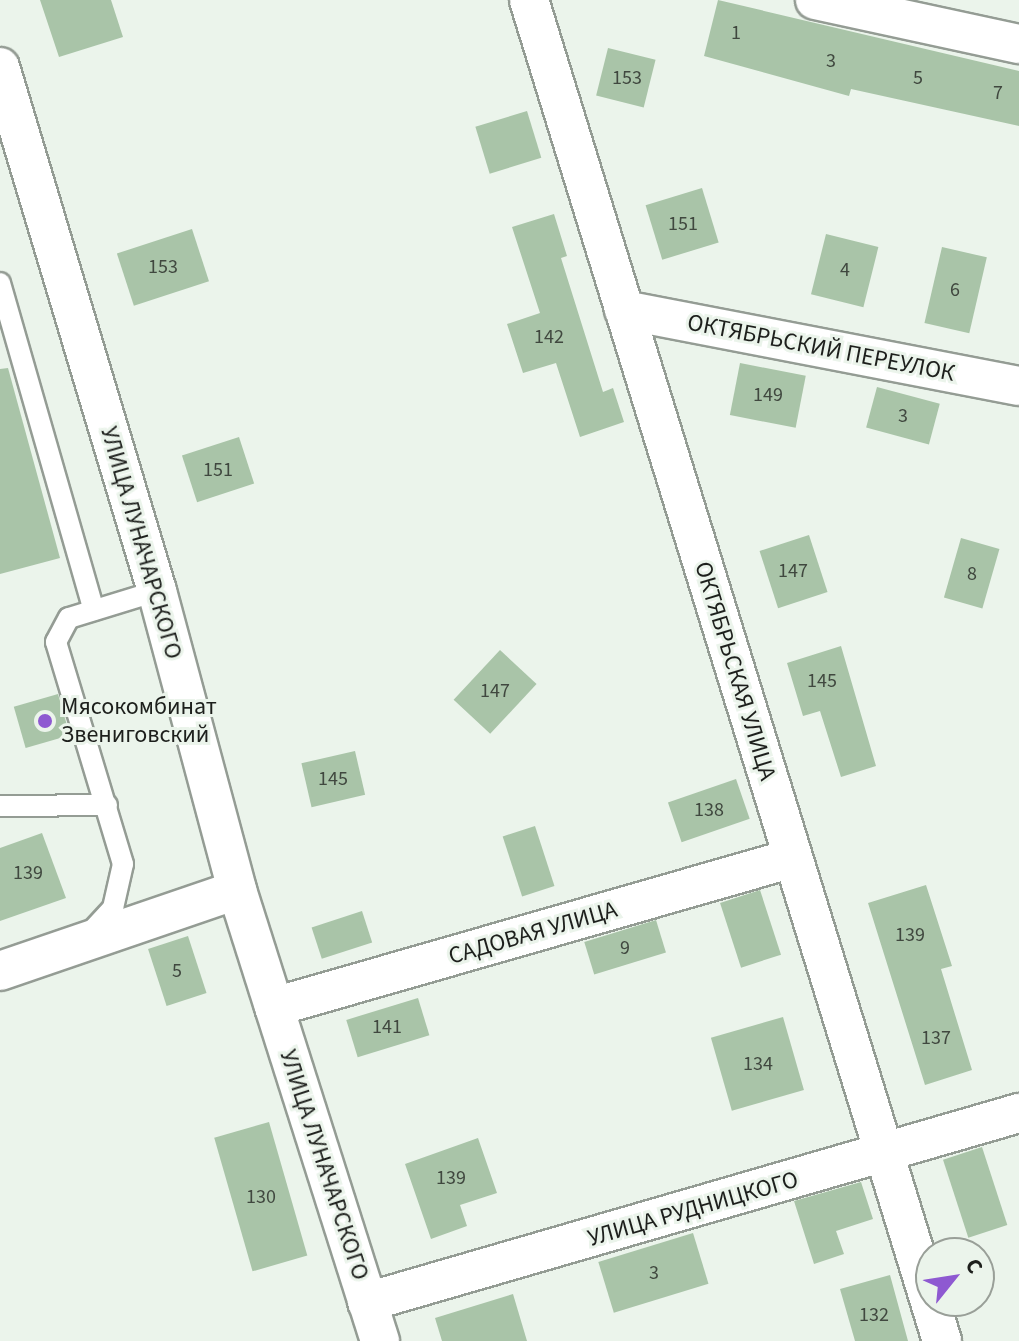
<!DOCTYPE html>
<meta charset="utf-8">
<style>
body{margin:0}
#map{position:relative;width:1019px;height:1341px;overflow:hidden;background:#ebf4eb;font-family:"Source Sans 3",sans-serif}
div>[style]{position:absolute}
.building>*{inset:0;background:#a9c4a8;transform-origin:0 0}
.roads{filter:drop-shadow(2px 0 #949c94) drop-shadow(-2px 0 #949c94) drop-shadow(0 2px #949c94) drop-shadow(0 -2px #949c94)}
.service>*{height:20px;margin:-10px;padding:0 10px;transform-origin:10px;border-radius:10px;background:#fff}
.minor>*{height:38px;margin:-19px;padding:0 19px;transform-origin:19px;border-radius:19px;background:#fff}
.dots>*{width:22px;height:22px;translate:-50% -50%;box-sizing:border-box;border:4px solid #ebf4eb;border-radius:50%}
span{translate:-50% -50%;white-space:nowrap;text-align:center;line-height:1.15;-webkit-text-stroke:6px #ebf4eb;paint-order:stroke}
.number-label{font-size:20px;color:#40483f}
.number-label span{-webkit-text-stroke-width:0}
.street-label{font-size:24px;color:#1d1f1c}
.poi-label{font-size:24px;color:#1d1f1c}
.left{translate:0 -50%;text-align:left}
.north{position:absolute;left:915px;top:1237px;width:80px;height:80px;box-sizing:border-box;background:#ebf4eb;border:2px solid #999f98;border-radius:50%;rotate:60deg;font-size:22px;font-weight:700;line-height:32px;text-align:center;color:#1d1f1c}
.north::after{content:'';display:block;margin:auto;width:28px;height:36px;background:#8e59d1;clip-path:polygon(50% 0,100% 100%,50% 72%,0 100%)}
</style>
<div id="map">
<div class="building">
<i style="clip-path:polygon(40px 0,111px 0,123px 37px,59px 57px)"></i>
<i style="clip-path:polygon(718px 0,1019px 71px,1019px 126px,851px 89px,849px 96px,704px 56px)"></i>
<i style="left:608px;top:48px;width:49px;height:49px;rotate:14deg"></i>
<i style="left:527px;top:111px;width:49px;height:54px;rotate:73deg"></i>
<i style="left:702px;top:188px;width:57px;height:59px;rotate:73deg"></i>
<i style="clip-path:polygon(554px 214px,567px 256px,561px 258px,603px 392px,613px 388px,624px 422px,580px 437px,556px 363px,523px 373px,507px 324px,540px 313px,512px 227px)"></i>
<i style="left:192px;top:229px;width:55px;height:79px;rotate:72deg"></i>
<i style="left:826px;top:234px;width:54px;height:62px;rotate:14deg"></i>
<i style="left:942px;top:247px;width:46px;height:78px;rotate:13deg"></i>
<i style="left:740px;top:363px;width:67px;height:53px;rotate:11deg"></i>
<i style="clip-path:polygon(8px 368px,60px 558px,0 574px,0 369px)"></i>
<i style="left:877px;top:387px;width:65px;height:42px;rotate:15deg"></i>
<i style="left:239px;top:437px;width:49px;height:60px;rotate:72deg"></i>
<i style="left:809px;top:535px;width:60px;height:52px;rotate:72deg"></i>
<i style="left:961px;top:538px;width:40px;height:62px;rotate:16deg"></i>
<i style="clip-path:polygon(841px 646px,876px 766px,841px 777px,820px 711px,803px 716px,787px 663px)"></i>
<i style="left:500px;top:650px;width:50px;height:68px;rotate:43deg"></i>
<i style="left:58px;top:694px;width:43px;height:46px;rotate:74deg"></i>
<i style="left:355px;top:751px;width:45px;height:55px;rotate:77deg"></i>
<i style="left:736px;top:779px;width:42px;height:72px;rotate:71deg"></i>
<i style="left:535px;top:826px;width:63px;height:34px;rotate:72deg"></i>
<i style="clip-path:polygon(42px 833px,66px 898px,0 921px,0 848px)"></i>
<i style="clip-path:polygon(926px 885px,952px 966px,941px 969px,972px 1070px,925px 1085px,868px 903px)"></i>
<i style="left:760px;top:890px;width:68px;height:42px;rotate:72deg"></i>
<i style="left:362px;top:911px;width:33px;height:53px;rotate:72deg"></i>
<i style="left:656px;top:920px;width:34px;height:75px;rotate:73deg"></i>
<i style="left:188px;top:936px;width:60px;height:42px;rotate:72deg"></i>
<i style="left:418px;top:998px;width:39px;height:75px;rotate:73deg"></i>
<i style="left:783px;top:1017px;width:76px;height:75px;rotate:74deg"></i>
<i style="left:269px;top:1122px;width:139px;height:57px;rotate:74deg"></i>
<i style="clip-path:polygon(478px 1138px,497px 1193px,460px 1205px,467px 1226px,431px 1239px,405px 1164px)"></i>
<i style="left:982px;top:1147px;width:82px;height:41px;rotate:72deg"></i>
<i style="clip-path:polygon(861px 1182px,873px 1219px,836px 1231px,844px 1254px,814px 1264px,794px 1201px)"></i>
<i style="left:693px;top:1233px;width:53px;height:99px;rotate:73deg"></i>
<i style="clip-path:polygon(890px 1275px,908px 1341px,855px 1341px,840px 1289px)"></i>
<i style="clip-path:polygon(513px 1294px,527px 1341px,442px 1341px,435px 1318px)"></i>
</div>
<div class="roads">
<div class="service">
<i style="left:0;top:283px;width:340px;rotate:74deg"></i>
<i style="left:0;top:806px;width:107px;rotate:-0.5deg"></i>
<i style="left:88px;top:935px;width:37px;rotate:-47deg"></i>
<i style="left:113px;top:908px;width:45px;rotate:-77.2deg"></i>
<i style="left:123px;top:864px;width:232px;rotate:-106.8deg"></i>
<i style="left:56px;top:642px;width:27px;rotate:-62deg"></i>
<i style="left:69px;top:618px;width:92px;rotate:-17.1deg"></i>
</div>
<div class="minor">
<i style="left:529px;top:0;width:1403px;rotate:72.88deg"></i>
<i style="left:815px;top:0;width:209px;rotate:12.2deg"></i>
<i style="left:0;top:67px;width:547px;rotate:73.32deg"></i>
<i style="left:157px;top:591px;width:310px;rotate:75deg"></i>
<i style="left:237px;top:890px;width:473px;rotate:72.4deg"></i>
<i style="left:624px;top:310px;width:402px;rotate:10.9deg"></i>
<i style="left:0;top:971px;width:250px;rotate:-18.9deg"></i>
<i style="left:274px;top:1007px;width:540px;rotate:-16.02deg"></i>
<i style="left:367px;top:1302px;width:679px;rotate:-16.17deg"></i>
</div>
</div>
<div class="dots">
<i style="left:45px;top:721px;background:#8e59d1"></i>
</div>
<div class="number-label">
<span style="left:736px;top:33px">1</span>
<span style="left:831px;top:61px">3</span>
<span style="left:627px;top:78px">153</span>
<span style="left:918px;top:78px">5</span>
<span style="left:998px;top:93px">7</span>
<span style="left:683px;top:224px">151</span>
<span style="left:163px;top:267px">153</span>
<span style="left:845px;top:270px">4</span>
<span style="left:955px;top:290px">6</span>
<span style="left:549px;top:337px">142</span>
<span style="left:768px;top:395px">149</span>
<span style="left:903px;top:416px">3</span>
<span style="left:218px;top:470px">151</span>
<span style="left:793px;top:571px">147</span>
<span style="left:972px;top:574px">8</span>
<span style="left:822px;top:681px">145</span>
<span style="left:495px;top:691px">147</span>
<span style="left:333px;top:779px">145</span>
<span style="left:709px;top:810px">138</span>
<span style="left:28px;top:873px">139</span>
<span style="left:910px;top:935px">139</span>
<span style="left:625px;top:948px">9</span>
<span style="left:177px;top:971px">5</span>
<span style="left:387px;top:1027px">141</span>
<span style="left:936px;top:1038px">137</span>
<span style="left:758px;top:1064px">134</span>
<span style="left:451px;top:1178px">139</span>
<span style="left:261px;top:1197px">130</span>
<span style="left:654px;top:1273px">3</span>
<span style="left:874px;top:1315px">132</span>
</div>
<div class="street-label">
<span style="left:821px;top:348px;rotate:11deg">ОКТЯБРЬСКИЙ ПЕРЕУЛОК</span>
<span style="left:141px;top:543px;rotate:74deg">УЛИЦА ЛУНАЧАРСКОГО</span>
<span style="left:735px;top:671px;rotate:73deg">ОКТЯБРЬСКАЯ УЛИЦА</span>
<span style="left:533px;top:933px;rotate:-16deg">САДОВАЯ УЛИЦА</span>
<span style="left:324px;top:1165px;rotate:72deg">УЛИЦА ЛУНАЧАРСКОГО</span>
<span style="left:693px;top:1209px;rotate:-16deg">УЛИЦА РУДНИЦКОГО</span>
</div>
<div class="poi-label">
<span class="left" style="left:61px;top:721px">Мясокомбинат<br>Звениговский</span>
</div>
<div class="north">С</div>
</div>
